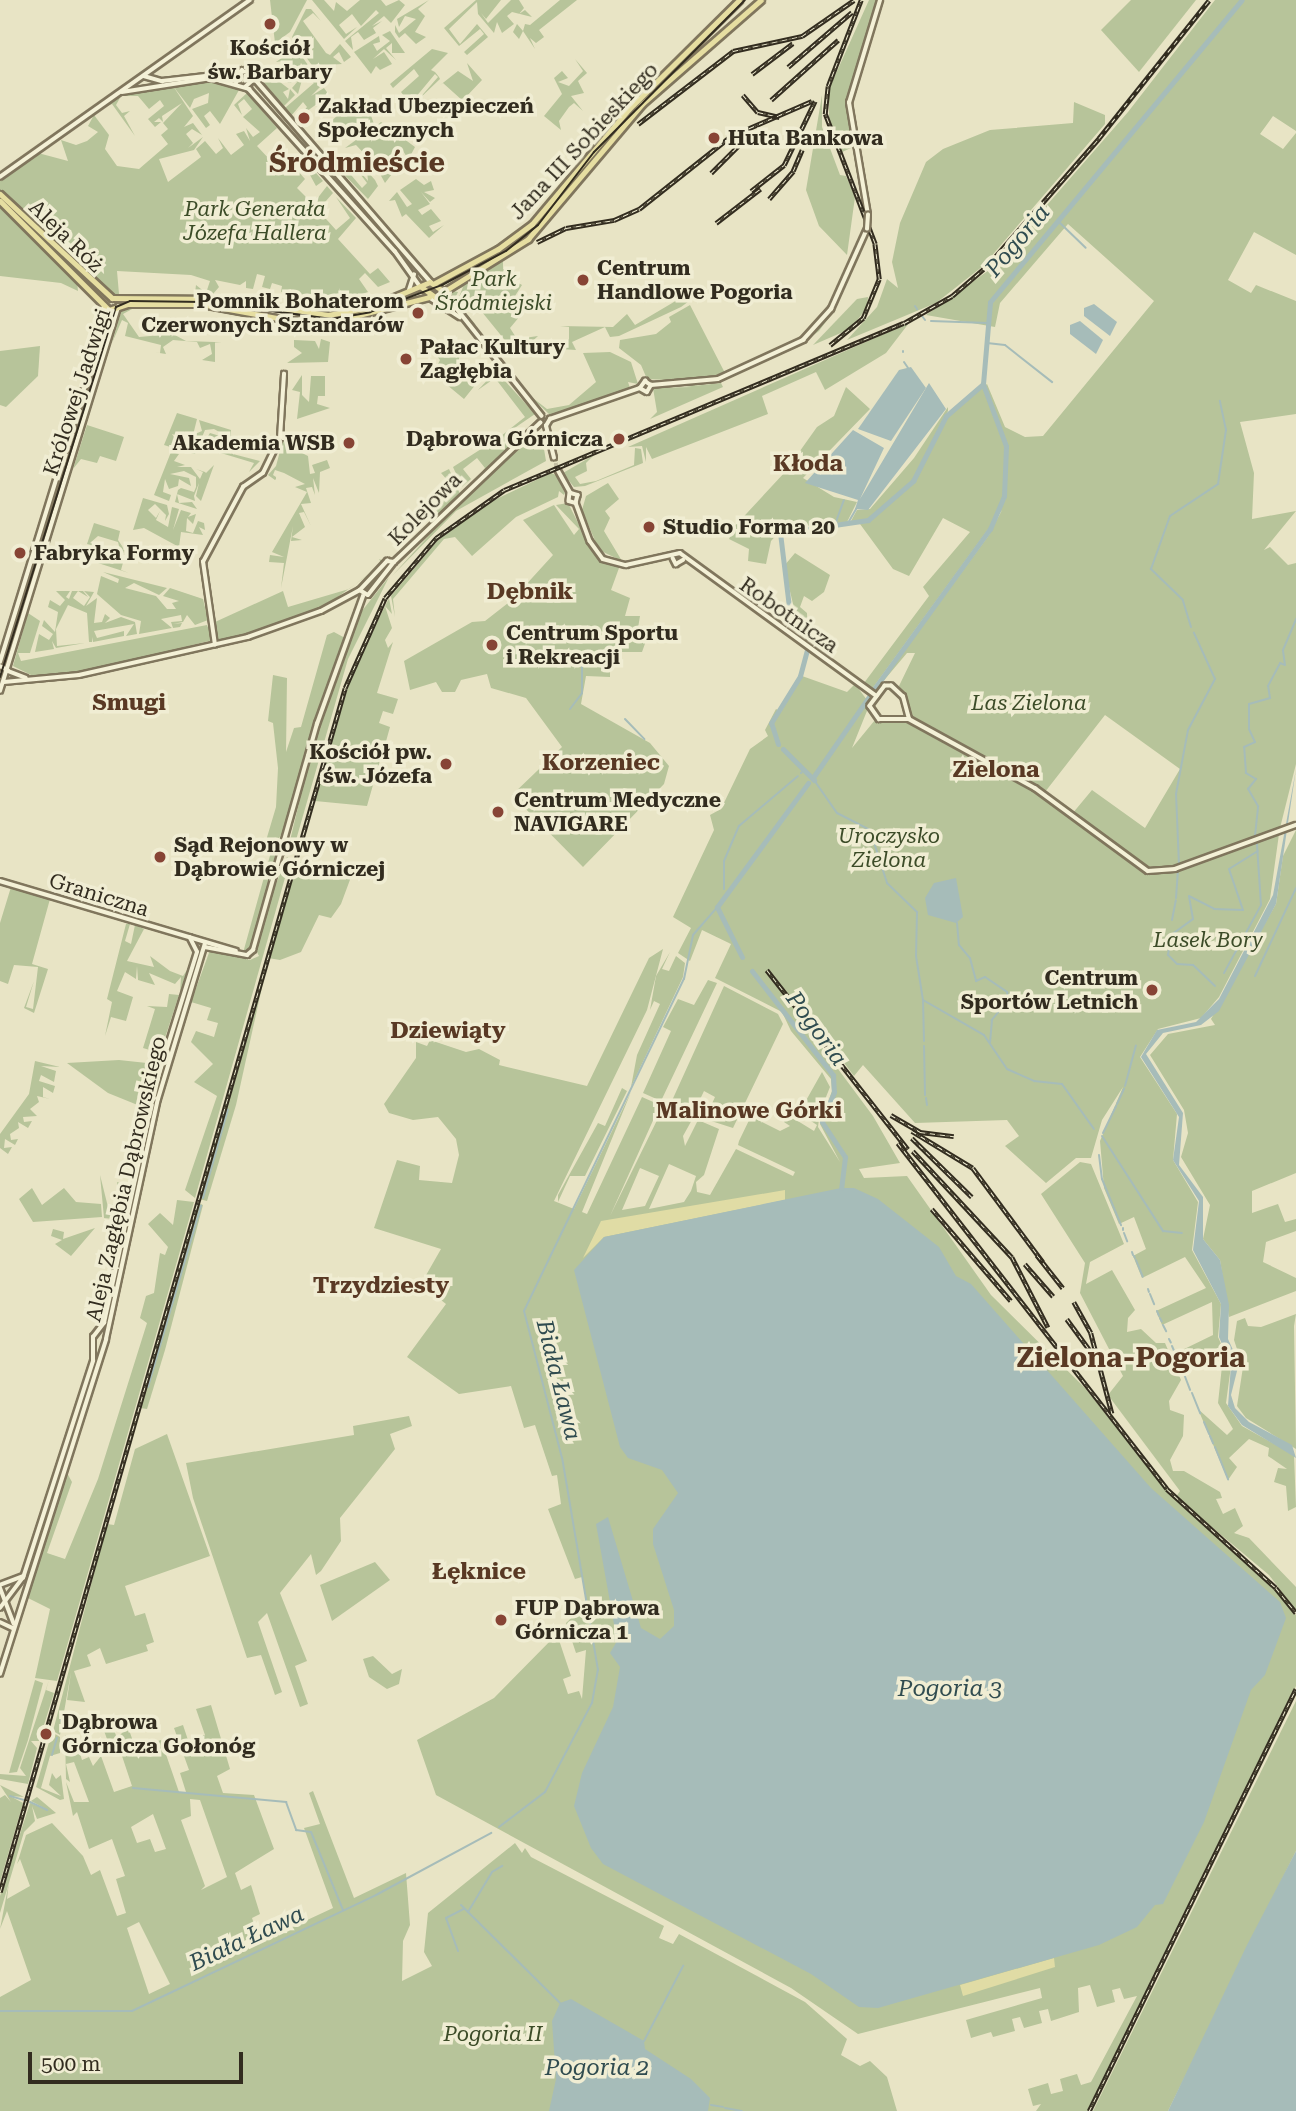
<!DOCTYPE html>
<meta charset="utf-8">
<style>
body{margin:0}
#map{position:relative;width:1296px;height:2111px;overflow:hidden;background:#e8e4c5;font-family:"Roboto Serif",serif}
div>[style]{position:absolute}
.green>*{inset:0;background:#b7c49a}
.sand>*{inset:0;background:#e0dca5}
.water>*{inset:0;background:#a6bcb9}
.stream>*{height:2px;margin:-1px;padding:0 1px;transform-origin:1px;border-radius:1px;background:#a6bcb9}
.river>*{height:5px;margin:-2.5px;padding:0 2.5px;transform-origin:2.5px;border-radius:2.5px;background:#a6bcb9}
.minor-tunnel>*{height:3.5px;margin-top:-1.75px;transform-origin:0;background:repeating-linear-gradient(90deg,#c4bfa4 0 3.5px,transparent 0 5.5px)}
.roads{filter:drop-shadow(2px 0 #80765d) drop-shadow(-2px 0 #80765d) drop-shadow(0 2px #80765d) drop-shadow(0 -2px #80765d)}
.minor>*{height:3.5px;margin:-1.75px;padding:0 1.75px;transform-origin:1.75px;border-radius:1.75px;background:#f4f1d7}
.major>*{height:5px;margin:-2.5px;padding:0 2.5px;transform-origin:2.5px;border-radius:2.5px;background:#e6dea1}
.tram>*{height:2px;margin:-1px;padding:0 1px;transform-origin:1px;border-radius:1px;background:#322c1f}
.rail>*{height:4.5px;margin-top:-2.25px;transform-origin:0;background:repeating-linear-gradient(90deg,#f0edd3 0 5px,#322c1f 0 10px);box-sizing:border-box;border-block:2px solid #322c1f}
.bridges{filter:drop-shadow(2px 0 #80765d) drop-shadow(-2px 0 #80765d) drop-shadow(0 2px #80765d) drop-shadow(0 -2px #80765d)}
.minor-bridge>*{height:3.5px;margin:-1.75px;padding:0 1.75px;transform-origin:1.75px;border-radius:1.75px;background:#f4f1d7}
.dots>*{width:19px;height:19px;translate:-50% -50%;box-sizing:border-box;border:4px solid #f0edd3;border-radius:50%}
span{translate:-50% -50%;white-space:nowrap;text-align:center;line-height:1.15;-webkit-text-stroke:7px #f0edd3;paint-order:stroke}
.poi-label{font-size:21px;color:#322c1f;font-weight:700}
.left{translate:0 -50%;text-align:left}
.right{translate:-100% -50%;text-align:right}
.street-label{font-size:21px;color:#322c1f}
.park-label{font-size:21px;color:#3c4c28;font-style:italic}
.water-label{font-size:23px;color:#304c50;font-style:italic}
.neighbourhood-label{font-size:23px;color:#593924;font-weight:700}
.district-label{font-size:28px;color:#593924;font-weight:700}
.scale{position:absolute;left:28px;top:2052px;width:215px;height:32px;box-sizing:border-box;border:4px solid #322c1f;border-top:0;padding-left:9px;font-size:21px;line-height:24px;white-space:nowrap;color:#322c1f;-webkit-text-stroke:5px #f0edd3;paint-order:stroke}
</style>
<div id="map">
<div class="green">
<i style="clip-path:polygon(270px 0,307px 0,290px 32px,275px 43px)"></i>
<i style="clip-path:polygon(312px 0,324px 0,334px 11px,336px 2px,347px 11px,360px 0,381px 0,386px 6px,399px 0,405px 5px,391px 23px,384px 16px,372px 26px,382px 21px,373px 28px,376px 33px,364px 40px,358px 32px,351px 37px,353px 50px,345px 41px,379px 13px,376px 10px,361px 26px,352px 14px,339px 25px,346px 34px,357px 27px,344px 39px)"></i>
<i style="clip-path:polygon(429px 0,418px 9px,425px 16px,415px 32px,426px 37px,416px 44px,405px 33px,399px 38px,395px 32px,395px 25px,399px 33px,416px 19px,405px 16px,399px 27px,397px 19px)"></i>
<i style="clip-path:polygon(476px 0,501px 0,486px 19px,481px 13px,488px 23px,511px 0,519px 0,524px 8px,519px 14px,525px 10px,532px 17px,512px 12px,507px 16px,514px 24px,502px 33px,497px 22px,494px 33px,478px 14px,477px 2px,449px 29px,460px 44px,477px 24px,488px 37px,467px 55px,464px 52px,484px 34px,480px 29px,459px 46px,444px 28px)"></i>
<i style="clip-path:polygon(560px 0,577px 0,539px 30px,544px 37px,536px 43px,530px 38px,535px 49px,523px 31px,519px 39px,513px 32px,517px 24px,523px 31px,525px 24px,530px 25px)"></i>
<i style="clip-path:polygon(869px 0,877px 0,876px 6px,848px 102px,853px 147px,840px 153px,829px 121px,829px 89px)"></i>
<i style="clip-path:polygon(1131px 0,1196px 0,1139px 72px,1101px 30px)"></i>
<i style="clip-path:polygon(1215px 0,1296px 0,1296px 131px,1273px 116px,1260px 134px,1283px 149px,1296px 133px,1296px 255px,1254px 232px,1228px 280px,1251px 293px,1256px 285px,1296px 301px,1296px 414px,1240px 422px,1254px 473px,1252px 519px,1296px 511px,1264px 550px,1270px 547px,1288px 565px,1296px 563px,1296px 764px,1280px 828px,1176px 867px,1149px 869px,1072px 814px,1092px 790px,1145px 828px,1180px 769px,1105px 715px,1045px 792px,909px 716px,899px 686px,915px 653px,907px 653px,875px 691px,989px 535px,1002px 510px,872px 689px,864px 683px,929px 596px,923px 587px,970px 532px,943px 518px,909px 576px,893px 569px,860px 524px,915px 481px,948px 414px,987px 384px,1005px 427px,1025px 437px,1043px 436px,1154px 301px,1068px 224px,1000px 303px,995px 327px,926px 315px,992px 268px,1128px 112px)"></i>
<i style="clip-path:polygon(306px 9px,311px 9px,321px 21px,313px 13px,303px 21px,326px 53px,330px 55px,340px 44px,351px 57px,344px 62px,339px 52px,333px 57px,342px 64px,327px 65px,336px 71px,323px 81px,292px 37px)"></i>
<i style="clip-path:polygon(390px 31px,405px 53px,392px 53px,392px 43px,386px 48px,396px 60px,384px 49px,373px 59px,384px 52px,392px 64px,380px 70px,376px 66px,371px 74px,354px 52px,379px 36px,380px 42px,373px 44px,377px 51px,390px 41px,382px 35px)"></i>
<i style="clip-path:polygon(296px 48px,322px 85px,311px 96px,324px 88px,329px 95px,299px 117px,307px 107px,303px 102px,291px 116px,285px 108px,314px 83px,303px 76px,298px 94px,292px 88px,298px 81px,287px 83px,307px 71px,301px 63px,297px 73px,293px 69px,276px 79px,289px 89px,283px 92px,288px 99px,290px 89px,295px 95px,284px 106px,260px 79px,271px 76px,276px 66px,278px 73px,288px 68px,283px 61px,276px 62px)"></i>
<i style="clip-path:polygon(432px 49px,448px 53px,431px 70px,435px 72px,439px 77px,440px 79px,418px 100px,438px 77px,435px 74px,410px 104px,401px 92px,419px 76px,414px 69px,393px 88px,390px 84px)"></i>
<i style="clip-path:polygon(575px 59px,587px 73px,578px 81px,584px 93px,571px 96px,583px 111px,574px 103px,569px 107px,559px 121px,561px 130px,544px 116px,562px 94px,554px 78px,562px 71px,568px 78px,558px 82px,569px 86px,583px 71px)"></i>
<i style="clip-path:polygon(467px 63px,482px 80px,465px 98px,472px 105px,467px 110px,464px 104px,457px 112px,453px 108px,463px 101px,443px 83px,439px 86px,458px 71px,473px 81px)"></i>
<i style="clip-path:polygon(204px 80px,239px 90px,220px 124px,210px 111px,204px 116px,210px 125px,206px 128px,192px 109px,208px 103px,209px 93px,194px 99px,190px 108px,173px 86px,193px 116px,184px 127px,193px 123px,202px 135px,192px 129px,186px 134px,193px 143px,188px 148px,203px 137px,194px 150px,159px 159px,168px 182px,201px 157px,196px 149px,205px 141px,216px 154px,223px 148px,218px 138px,231px 155px,244px 145px,236px 134px,244px 131px,250px 141px,246px 128px,253px 137px,260px 132px,243px 117px,252px 109px,244px 99px,238px 104px,242px 115px,234px 105px,247px 93px,277px 128px,257px 146px,284px 175px,303px 158px,323px 181px,316px 186px,304px 164px,297px 170px,305px 179px,297px 188px,313px 204px,327px 186px,333px 193px,318px 210px,336px 230px,350px 218px,336px 197px,356px 218px,338px 239px,370px 274px,378px 268px,390px 282px,378px 287px,365px 273px,359px 279px,368px 292px,356px 296px,350px 307px,339px 288px,345px 308px,340px 300px,290px 296px,291px 289px,281px 292px,282px 286px,272px 283px,270px 289px,262px 287px,265px 276px,257px 274px,253px 289px,246px 288px,246px 281px,240px 285px,215px 280px,219px 287px,213px 294px,203px 295px,195px 293px,196px 285px,206px 293px,210px 281px,191px 275px,117px 271px,119px 294px,113px 294px,0 190px,0 180px,38px 153px,68px 161px,61px 140px,76px 145px,87px 141px,98px 132px,88px 126px,94px 115px,109px 135px,105px 149px,117px 166px,139px 169px,168px 144px,161px 135px,168px 129px,163px 123px,182px 103px,162px 116px,163px 122px,159px 118px,154px 122px,161px 122px,155px 127px,148px 119px,164px 106px,160px 100px,149px 109px,138px 96px,121px 96px,116px 105px,122px 113px,130px 111px,124px 116px,135px 136px,112px 104px,105px 107px,119px 97px,127px 93px)"></i>
<i style="clip-path:polygon(822px 95px,822px 127px,840px 175px,846px 176px,855px 197px,847px 255px,819px 226px,806px 190px)"></i>
<i style="clip-path:polygon(1074px 102px,1105px 115px,1105px 124px,983px 266px,936px 303px,847px 340px,877px 307px,887px 279px,898px 288px,892px 262px,900px 223px,926px 162px,943px 149px,990px 130px,1073px 123px)"></i>
<i style="clip-path:polygon(367px 104px,375px 127px,381px 122px,415px 147px,405px 166px,399px 158px,407px 157px,403px 151px,398px 158px,396px 151px,390px 155px,398px 166px,385px 183px,374px 163px,368px 167px,366px 165px,372px 162px,356px 145px,345px 148px,360px 137px,351px 125px,331px 142px,320px 131px,346px 108px,353px 116px)"></i>
<i style="clip-path:polygon(340px 153px,336px 157px,362px 188px,367px 183px,345px 154px,368px 181px,367px 171px,375px 180px,378px 186px,368px 199px,330px 160px)"></i>
<i style="clip-path:polygon(416px 179px,424px 185px,431px 181px,434px 190px,424px 192px,435px 198px,430px 202px,421px 192px,430px 204px,418px 210px,422px 215px,431px 209px,441px 221px,429px 226px,433px 232px,444px 225px,429px 238px,406px 214px,402px 217px,395px 200px,389px 201px,397px 192px,407px 207px,412px 204px,400px 190px)"></i>
<i style="clip-path:polygon(0 207px,77px 281px,78px 291px,61px 283px,0 276px)"></i>
<i style="clip-path:polygon(518px 252px,503px 259px,503px 269px,520px 273px,515px 281px,522px 285px,515px 296px,522px 304px,520px 316px,510px 328px,517px 339px,538px 336px,525px 348px,512px 349px,469px 296px,459px 305px,476px 325px,468px 320px,457px 302px,463px 287px,453px 291px,458px 292px,455px 298px,457px 307px,451px 292px,498px 260px)"></i>
<i style="clip-path:polygon(701px 286px,705px 287px,704px 290px,681px 307px,619px 336px,610px 337px,605px 327px,572px 342px,576px 350px,560px 349px,569px 339px,569px 327px,560px 326px,613px 327px,627px 314px,635px 325px)"></i>
<i style="clip-path:polygon(868px 297px,867px 308px,850px 329px,813px 345px,857px 299px)"></i>
<i style="clip-path:polygon(690px 305px,725px 373px,688px 381px,647px 379px,641px 365px,619px 348px,620px 340px,656px 334px,671px 322px,669px 317px)"></i>
<i style="clip-path:polygon(126px 308px,134px 308px,123px 314px,139px 337px,173px 334px,186px 341px,243px 343px,215px 342px,215px 362px,202px 360px,212px 354px,210px 344px,200px 348px,197px 342px,173px 340px,163px 347px,166px 354px,153px 352px,160px 353px,161px 345px,125px 336px,128px 323px,122px 320px,112px 343px,121px 312px)"></i>
<i style="clip-path:polygon(833px 312px,819px 331px,798px 347px,722px 381px,693px 386px,721px 383px,723px 387px,650px 419px,657px 412px,653px 388px,692px 387px,672px 385px,728px 376px,799px 345px)"></i>
<i style="clip-path:polygon(909px 323px,886px 353px,825px 390px,816px 372px,762px 396px,768px 414px,652px 459px,646px 447px,646px 462px,642px 446px,628px 447px)"></i>
<i style="clip-path:polygon(321px 339px,330px 342px,328px 362px,287px 363px,302px 353px,294px 347px,294px 340px,315px 341px,319px 349px)"></i>
<i style="clip-path:polygon(433px 340px,440px 348px,451px 341px,456px 348px,452px 352px,460px 353px,458px 365px,465px 361px,468px 364px,434px 372px,440px 360px,429px 346px)"></i>
<i style="clip-path:polygon(40px 346px,38px 376px,6px 407px,0 405px,0 351px)"></i>
<i style="clip-path:polygon(610px 352px,631px 362px,638px 384px,628px 382px,630px 388px,550px 415px,529px 395px,547px 409px,569px 405px,596px 382px,583px 353px)"></i>
<i style="clip-path:polygon(464px 366px,476px 384px,464px 399px,435px 375px,449px 377px)"></i>
<i style="clip-path:polygon(496px 371px,535px 414px,491px 444px,525px 417px,495px 378px,478px 390px)"></i>
<i style="clip-path:polygon(302px 375px,302px 395px,309px 402px,311px 376px,325px 376px,325px 396px,318px 396px,317px 404px,330px 408px,297px 419px,300px 392px,292px 390px)"></i>
<i style="clip-path:polygon(846px 387px,870px 409px,803px 478px,834px 497px,857px 502px,847px 522px,783px 528px,771px 541px,766px 564px,748px 561px,749px 549px,729px 539px,735px 526px,785px 472px,817px 427px,834px 416px)"></i>
<i style="clip-path:polygon(948px 407px,948px 411px,912px 481px,867px 520px,851px 521px,857px 510px,870px 509px,914px 458px)"></i>
<i style="clip-path:polygon(177px 413px,197px 419px,193px 435px,202px 431px,199px 420px,231px 430px,229px 453px,260px 461px,249px 472px,254px 463px,201px 447px,210px 433px,223px 437px,220px 445px,226px 450px,228px 437px,214px 429px,205px 430px,195px 454px,184px 451px,194px 445px,182px 442px,181px 437px,172px 434px,183px 451px,164px 445px)"></i>
<i style="clip-path:polygon(87px 425px,124px 437px,116px 461px,100px 456px,97px 463px,81px 459px,73px 469px)"></i>
<i style="clip-path:polygon(514px 428px,518px 431px,513px 429px,510px 437px,523px 438px,481px 473px,485px 468px,477px 458px,463px 469px,471px 479px,462px 487px,453px 467px)"></i>
<i style="clip-path:polygon(541px 431px,546px 461px,456px 511px,392px 576px,473px 487px)"></i>
<i style="clip-path:polygon(295px 436px,299px 444px,310px 446px,310px 441px,327px 436px,330px 448px,328px 444px,302px 453px,308px 456px,310px 474px,315px 473px,312px 465px,327px 460px,330px 468px,320px 472px,319px 493px,313px 478px,315px 495px,312px 487px,306px 488px,311px 503px,301px 504px,311px 526px,304px 512px,299px 513px,305px 527px,292px 537px,302px 540px,291px 541px,293px 526px,281px 588px,284px 563px,269px 562px,270px 555px,284px 557px,272px 552px,307px 492px,295px 487px,305px 484px,284px 473px,275px 470px,273px 475px,276px 477px,276px 479px,275px 480px,268px 475px,276px 466px,283px 440px)"></i>
<i style="clip-path:polygon(635px 448px,641px 449px,643px 463px,585px 486px,574px 487px,563px 473px,594px 455px,586px 463px,587px 471px,575px 477px,580px 484px,596px 481px,634px 465px)"></i>
<i style="clip-path:polygon(171px 452px,179px 454px,174px 461px,185px 465px,177px 467px,191px 467px,200px 479px,203px 472px,196px 469px,205px 472px,206px 473px,214px 465px,201px 501px,196px 496px,199px 483px,194px 496px,195px 501px,177px 494px,179px 503px,192px 502px,197px 509px,175px 502px,178px 490px,181px 488px,194px 492px,196px 487px,196px 477px,184px 471px,170px 474px,189px 478px,191px 486px,179px 479px,178px 486px,169px 489px,165px 479px,163px 492px,171px 495px,169px 501px,154px 495px)"></i>
<i style="clip-path:polygon(449px 469px,460px 494px,440px 515px,428px 500px,449px 482px,441px 473px)"></i>
<i style="clip-path:polygon(551px 473px,556px 475px,565px 493px,564px 495px,559px 491px,558px 497px,516px 517px,472px 556px,455px 537px,444px 539px,393px 599px,395px 617px,391px 596px,438px 540px,486px 504px)"></i>
<i style="clip-path:polygon(608px 483px,619px 499px,605px 511px,610px 518px,604px 531px,622px 561px,599px 550px,582px 510px,586px 496px)"></i>
<i style="clip-path:polygon(143px 498px,167px 505px,169px 514px,165px 521px,166px 515px,155px 504px,148px 510px,156px 518px,160px 511px,156px 520px,168px 527px,172px 507px,179px 509px,173px 530px,181px 510px,191px 513px,188px 517px,196px 514px,193px 524px,187px 518px,186px 531px,193px 533px,198px 521px,204px 523px,205px 530px,199px 527px,203px 535px,181px 532px,179px 547px,144px 528px,133px 530px)"></i>
<i style="clip-path:polygon(568px 503px,594px 554px,619px 568px,611px 590px,630px 598px,625px 616px,640px 616px,637px 634px,647px 638px,642px 652px,610px 652px,610px 677px,586px 676px,581px 704px,650px 743px,669px 766px,664px 784px,583px 867px,512px 795px,562px 747px,526px 698px,491px 688px,487px 674px,461px 680px,455px 692px,442px 692px,436px 682px,410px 690px,404px 661px,472px 622px,485px 621px,512px 600px,553px 555px,523px 520px,554px 505px,574px 535px,579px 529px,556px 505px)"></i>
<i style="clip-path:polygon(94px 523px,120px 531px,118px 540px,122px 546px,124px 550px,122px 557px,118px 542px,98px 536px,90px 543px,116px 549px,112px 564px,124px 559px,121px 570px,129px 573px,98px 563px,98px 552px,108px 549px,87px 544px)"></i>
<i style="clip-path:polygon(795px 553px,830px 575px,824px 592px,812px 601px,804px 596px,800px 607px,807px 613px,808px 645px,791px 633px,798px 625px,784px 566px)"></i>
<i style="clip-path:polygon(379px 559px,384px 561px,382px 565px,332px 601px,318px 608px,241px 637px,216px 640px,215px 622px,283px 591px,288px 607px,349px 589px,382px 564px)"></i>
<i style="clip-path:polygon(103px 572px,167px 588px,159px 595px,134px 583px,125px 588px,156px 596px,167px 609px,176px 609px,172px 603px,179px 601px,163px 596px,170px 588px,203px 599px,208px 620px,195px 625px,187px 615px,183px 622px,173px 624px,182px 623px,180px 627px,173px 628px,171px 622px,182px 621px,181px 615px,161px 619px,172px 628px,139px 634px,141px 621px,121px 615px,97px 594px,101px 576px,118px 583px,119px 579px)"></i>
<i style="clip-path:polygon(389px 577px,348px 659px,292px 854px,287px 853px,313px 745px,290px 822px,327px 697px,363px 603px,338px 672px,361px 612px)"></i>
<i style="clip-path:polygon(56px 591px,70px 591px,66px 597px,69px 599px,72px 591px,83px 591px,88px 597px,78px 591px,73px 598px,84px 606px,90px 597px,84px 591px,94px 592px,86px 606px,97px 598px,94px 623px,102px 622px,105px 614px,110px 618px,105px 623px,121px 617px,135px 622px,137px 634px,126px 636px,134px 624px,94px 631px,97px 638px,124px 631px,124px 636px,93px 642px,93px 637px,92px 642px,89px 642px,87px 613px,68px 605px,56px 629px,57px 646px,85px 643px,56px 648px,52px 641px,54px 649px,35px 652px,39px 634px,49px 640px,53px 634px,42px 626px,44px 620px,55px 632px,58px 612px,48px 607px,50px 600px,60px 606px,65px 600px)"></i>
<i style="clip-path:polygon(389px 598px,392px 614px,385px 606px,392px 628px,385px 640px,388px 648px,393px 642px,377px 693px,398px 699px,393px 714px,383px 711px,379px 723px,390px 727px,385px 745px,374px 741px,370px 754px,381px 757px,367px 806px,315px 801px,351px 675px)"></i>
<i style="clip-path:polygon(28px 613px,40px 621px,30px 653px,18px 653px,21px 661px,207px 625px,213px 640px,84px 672px,37px 678px,13px 666px)"></i>
<i style="clip-path:polygon(334px 632px,345px 638px,313px 724px,252px 948px,243px 953px,271px 852px,274px 852px,282px 833px,274px 847px,265px 844px,276px 807px,278px 768px,273px 723px,268px 721px,273px 675px,287px 678px,286px 752px,294px 728px,301px 727px,327px 635px)"></i>
<i style="clip-path:polygon(evenodd,802px 676px,847px 692px,855px 684px,867px 700px,873px 696px,852px 748px,875px 720px,907px 720px,1039px 792px,1148px 873px,1177px 871px,1279px 834px,1270px 899px,1219px 997px,1201px 1018px,1158px 1029px,1140px 1057px,1177px 1114px,1173px 1160px,1198px 1202px,1192px 1250px,1221px 1304px,1218px 1337px,1231px 1366px,1226px 1403px,1242px 1426px,1294px 1455px,1296px 1507px,1288px 1511px,1286px 1486px,1274px 1482px,1278px 1468px,1287px 1469px,1268px 1456px,1269px 1448px,1249px 1439px,1229px 1458px,1237px 1467px,1228px 1480px,1198px 1409px,1227px 1435px,1233px 1429px,1218px 1403px,1222px 1366px,1214px 1350px,1181px 1369px,1174px 1354px,1213px 1335px,1212px 1302px,1162px 1325px,1156px 1311px,1206px 1288px,1185px 1257px,1142px 1278px,1133px 1256px,1146px 1249px,1134px 1217px,1119px 1224px,1104px 1188px,1100px 1141px,1123px 1087px,1102px 1120px,1091px 1158px,1076px 1158px,1046px 1183px,1005px 1146px,1019px 1136px,1007px 1120px,915px 1123px,863px 1065px,854px 1076px,821px 1032px,815px 1038px,873px 1116px,900px 1163px,859px 1169px,864px 1178px,907px 1176px,991px 1295px,1084px 1387px,1175px 1499px,1282px 1595px,1296px 1615px,1296px 1686px,1088px 2111px,1036px 2111px,1041px 2104px,1033px 2106px,1028px 2089px,1048px 2083px,1051px 2094px,1063px 2091px,1060px 2079px,1077px 2074px,1081px 2085px,1091px 2082px,1137px 1996px,1124px 1999px,1120px 1988px,1112px 1990px,1115px 2002px,1097px 2007px,1090px 1985px,1078px 1988px,1079px 2012px,1051px 2021px,1048px 2009px,1039px 2011px,1042px 2023px,1024px 2028px,1020px 2017px,1012px 2019px,1015px 2031px,993px 2037px,991px 2032px,971px 2038px,966px 2020px,1042px 1998px,1040px 1988px,858px 2034px,791px 1988px,436px 1795px,417px 1740px,494px 1698px,557px 1634px,571px 1676px,563px 1679px,568px 1694px,579px 1691px,582px 1699px,586px 1650px,576px 1653px,566px 1623px,587px 1603px,582px 1577px,575px 1579px,548px 1509px,561px 1504px,557px 1475px,552px 1476px,535px 1425px,524px 1428px,511px 1386px,459px 1394px,407px 1357px,446px 1304px,421px 1284px,441px 1249px,374px 1228px,397px 1160px,420px 1166px,419px 1180px,452px 1183px,459px 1155px,456px 1139px,438px 1117px,413px 1120px,389px 1113px,384px 1104px,416px 1058px,416px 1042px,427px 1046px,430px 1040px,466px 1052px,479px 1049px,500px 1060px,499px 1065px,587px 1086px,649px 958px,663px 949px,647px 1010px,554px 1201px,574px 1209px,631px 1092px,582px 1212px,587px 1214px,642px 1097px,660px 1105px,610px 1216px,664px 1106px,693px 1118px,683px 1136px,685px 1146px,698px 1120px,719px 1129px,704px 1175px,696px 1182px,697px 1192px,710px 1195px,736px 1149px,793px 1176px,795px 1172px,738px 1145px,739px 1141px,753px 1112px,752px 1117px,780px 1131px,790px 1126px,784px 1122px,788px 1115px,814px 1131px,817px 1125px,799px 1113px,822px 1072px,830px 1087px,820px 1112px,818px 1127px,840px 1162px,820px 1124px,832px 1091px,831px 1079px,791px 1031px,782px 1012px,715px 978px,731px 944px,702px 930px,690px 961px,678px 953px,691px 928px,673px 917px,714px 830px,710px 815px,721px 809px,750px 749px,768px 736px,765px 730px,776px 709px,781px 712px,802px 676px,669px 1164px,696px 1176px,691px 1191px,684px 1202px,649px 1209px,669px 1164px,802px 676px,640px 1168px,659px 1176px,645px 1206px,622px 1210px,640px 1168px)"></i>
<i style="clip-path:polygon(1296px 830px,1296px 1173px,1252px 1191px,1252px 1213px,1278px 1204px,1285px 1222px,1296px 1219px,1296px 1231px,1266px 1242px,1263px 1262px,1296px 1278px,1296px 1291px,1229px 1317px,1220px 1260px,1203px 1239px,1210px 1205px,1181px 1157px,1188px 1133px,1184px 1110px,1150px 1055px,1168px 1034px,1215px 1025px,1211px 1019px,1276px 904px,1283px 856px)"></i>
<i style="clip-path:polygon(287px 857px,290px 860px,195px 1198px,185px 1190px,217px 1096px,194px 1082px,213px 1064px,191px 1042px,196px 1031px,214px 1037px,218px 1023px,207px 1020px,211px 1008px,191px 1002px,210px 950px,250px 960px,259px 956px,256px 950px,251px 958px,242px 956px,254px 953px,280px 861px,269px 901px)"></i>
<i style="clip-path:polygon(296px 861px,351px 877px,341px 904px,331px 918px,319px 915px,301px 952px,280px 960px,268px 958px)"></i>
<i style="clip-path:polygon(11px 887px,50px 899px,32px 964px,48px 969px,34px 1013px,24px 1008px,34px 981px,26px 1007px,33px 1009px,38px 967px,14px 965px,8px 984px,0 981px,0 923px)"></i>
<i style="clip-path:polygon(126px 924px,130px 924px,125px 941px,131px 944px,135px 925px,144px 929px,127px 961px,154px 967px,150px 956px,170px 971px,183px 976px,187px 970px,180px 993px,181px 977px,175px 984px,149px 973px,155px 985px,138px 980px,137px 966px,136px 979px,125px 972px,117px 991px,133px 997px,126px 1021px,111px 1017px,105px 1036px,112px 1002px,107px 999px)"></i>
<i style="clip-path:polygon(670px 952px,662px 969px,669px 971px,676px 956px,685px 963px,683px 977px,631px 1087px,637px 1055px,660px 1004px,654px 1001px,650px 1010px,656px 976px)"></i>
<i style="clip-path:polygon(268px 960px,236px 1105px,207px 1201px,199px 1199px)"></i>
<i style="clip-path:polygon(708px 980px,717px 983px,661px 1101px,643px 1093px,671px 1031px,663px 1027px,678px 999px,694px 1005px)"></i>
<i style="clip-path:polygon(724px 986px,778px 1014px,783px 1024px,733px 1128px,705px 1119px,715px 1097px,704px 1091px,693px 1114px,670px 1105px)"></i>
<i style="clip-path:polygon(169px 994px,179px 995px,160px 1053px,143px 1048px,155px 1009px,147px 1006px,167px 1007px)"></i>
<i style="clip-path:polygon(119px 1060px,156px 1064px,145px 1108px,108px 1093px,67px 1063px)"></i>
<i style="clip-path:polygon(35px 1061px,60px 1067px,41px 1066px,56px 1071px,54px 1082px,41px 1075px,39px 1081px,55px 1086px,53px 1093px,43px 1087px,43px 1097px,50px 1099px,37px 1096px,39px 1102px,30px 1109px,37px 1116px,23px 1117px,24px 1122px,32px 1121px,28px 1128px,18px 1122px,19px 1128px,10px 1134px,11px 1140px,18px 1139px,15px 1145px,5px 1139px,4px 1148px,12px 1147px,8px 1154px,0 1148px,0 1134px,29px 1094px)"></i>
<i style="clip-path:polygon(622px 1088px,627px 1091px,585px 1176px,570px 1176px,558px 1202px,558px 1195px,598px 1123px,605px 1126px)"></i>
<i style="clip-path:polygon(1080px 1162px,1091px 1164px,1124px 1244px,1090px 1262px,1086px 1284px,1112px 1270px,1135px 1310px,1128px 1318px,1127px 1332px,1141px 1329px,1156px 1343px,1165px 1343px,1181px 1380px,1169px 1401px,1170px 1410px,1184px 1415px,1183px 1436px,1170px 1460px,1173px 1471px,1184px 1471px,1220px 1492px,1222px 1498px,1216px 1499px,1223px 1514px,1235px 1508px,1243px 1526px,1234px 1533px,1249px 1538px,1296px 1587px,1296px 1611px,1269px 1575px,1176px 1497px,1180px 1491px,1108px 1395px,1123px 1376px,1080px 1293px,1085px 1263px,1041px 1194px)"></i>
<i style="clip-path:polygon(100px 1175px,108px 1207px,120px 1200px,117px 1182px,129px 1186px,122px 1220px,104px 1218px)"></i>
<i style="clip-path:polygon(32px 1188px,42px 1205px,64px 1188px,76px 1202px,101px 1204px,102px 1217px,33px 1222px,19px 1199px)"></i>
<i style="clip-path:polygon(177px 1200px,194px 1202px,57px 1681px,35px 1678px,50px 1609px,28px 1598px,67px 1473px,72px 1482px,47px 1553px,65px 1559px,98px 1479px,147px 1323px,140px 1318px,146px 1296px,154px 1293px,160px 1253px,165px 1255px,168px 1247px,148px 1224px,160px 1213px,173px 1225px)"></i>
<i style="clip-path:polygon(198px 1203px,203px 1205px,165px 1350px,147px 1409px,140px 1408px)"></i>
<i style="clip-path:polygon(95px 1228px,71px 1256px,55px 1244px,62px 1240px,51px 1236px,53px 1229px,64px 1232px,63px 1239px)"></i>
<i style="clip-path:polygon(1296px 1314px,1294px 1326px,1296px 1449px,1246px 1418px,1237px 1406px,1243px 1367px,1234px 1340px,1237px 1321px,1245px 1318px,1248px 1326px,1261px 1327px)"></i>
<i style="clip-path:polygon(409px 1416px,412px 1426px,390px 1434px,395px 1449px,340px 1518px,341px 1541px,321px 1571px,316px 1575px,311px 1554px,280px 1593px,307px 1661px,295px 1666px,308px 1704px,300px 1707px,267px 1613px,258px 1622px,282px 1692px,275px 1695px,261px 1655px,247px 1658px,193px 1498px,186px 1463px,354px 1435px,353px 1426px)"></i>
<i style="clip-path:polygon(167px 1434px,210px 1556px,125px 1586px,135px 1616px,145px 1613px,154px 1642px,146px 1645px,148px 1651px,106px 1664px,100px 1648px,87px 1655px,91px 1666px,74px 1671px,85px 1702px,67px 1700px,71px 1672px,60px 1735px,53px 1731px,107px 1524px,114px 1525px,135px 1449px)"></i>
<i style="clip-path:polygon(375px 1562px,390px 1580px,332px 1621px,320px 1585px)"></i>
<i style="clip-path:polygon(373px 1656px,392px 1674px,402px 1669px,399px 1684px,387px 1689px,369px 1677px,363px 1659px)"></i>
<i style="clip-path:polygon(35px 1680px,43px 1683px,28px 1740px,17px 1772px,9px 1773px)"></i>
<i style="clip-path:polygon(49px 1680px,46px 1690px,54px 1693px,39px 1741px,31px 1741px,37px 1748px,28px 1784px,0 1779px,0 1774px,26px 1776px,20px 1768px)"></i>
<i style="clip-path:polygon(1296px 1701px,1296px 1851px,1168px 2111px,1093px 2111px)"></i>
<i style="clip-path:polygon(evenodd,211px 1705px,230px 1769px,217px 1776px,223px 1793px,254px 1795px,274px 1849px,235px 1873px,241px 1890px,251px 1885px,260px 1914px,252px 1918px,260px 1942px,333px 1908px,304px 1828px,320px 1824px,309px 1793px,313px 1791px,354px 1898px,406px 1873px,410px 1925px,403px 1941px,402px 1981px,432px 1966px,424px 1952px,428px 1913px,515px 1843px,522px 1853px,525px 1848px,531px 1857px,664px 1926px,659px 1938px,673px 1944px,679px 1934px,805px 2002px,847px 2039px,841px 2055px,860px 2066px,870px 2061px,887px 2077px,897px 2111px,0 2111px,0 1997px,31px 1980px,7px 1911px,0 1929px,9px 1882px,7px 1899px,30px 1886px,20px 1859px,17px 1864px,26px 1835px,52px 1823px,83px 1856px,91px 1875px,100px 1870px,117px 1916px,126px 1913px,116px 1879px,125px 1876px,112px 1839px,89px 1849px,77px 1812px,73px 1816px,66px 1782px,74px 1802px,89px 1802px,74px 1762px,66px 1764px,70px 1782px,66px 1779px,65px 1735px,74px 1742px,75px 1738px,82px 1760px,89px 1757px,93px 1766px,101px 1756px,114px 1792px,132px 1786px,119px 1747px,111px 1750px,103px 1728px,112px 1725px,117px 1738px,128px 1727px,135px 1747px,150px 1757px,156px 1755px,152px 1743px,161px 1740px,179px 1792px,186px 1792px,180px 1773px,189px 1770px,174px 1728px,183px 1725px,188px 1740px,205px 1735px,196px 1709px,211px 1705px,190px 1799px,200px 1800px,227px 1877px,201px 1890px,205px 1886px,181px 1820px,191px 1816px,190px 1799px,211px 1705px,153px 1814px,166px 1849px,155px 1852px,150px 1839px,137px 1843px,131px 1827px,153px 1814px,211px 1705px,139px 1922px,170px 1984px,149px 1994px,127px 1928px,139px 1922px)"></i>
<i style="clip-path:polygon(52px 1732px,60px 1737px,60px 1753px,50px 1756px,41px 1788px,61px 1796px,49px 1785px,52px 1773px,56px 1779px,61px 1775px,64px 1799px,60px 1800px,36px 1787px)"></i>
<i style="clip-path:polygon(0 1785px,24px 1797px,10px 1796px,23px 1803px,0 1882px,0 1798px,5px 1795px,11px 1802px)"></i>
<i style="clip-path:polygon(37px 1797px,56px 1813px,37px 1819px,32px 1806px,35px 1821px,24px 1832px,0 1913px,0 1896px,30px 1803px,48px 1810px,31px 1801px)"></i>
</div>
<div class="sand">
<i style="clip-path:polygon(785px 1190px,785px 1200px,604px 1237px,583px 1258px,601px 1221px)"></i>
<i style="clip-path:polygon(1054px 1958px,1055px 1967px,963px 1996px,960px 1985px)"></i>
</div>
<div class="water">
<i style="clip-path:polygon(1094px 304px,1117px 322px,1110px 336px,1084px 316px,1084px 308px)"></i>
<i style="clip-path:polygon(1080px 321px,1103px 340px,1096px 354px,1070px 334px,1070px 325px)"></i>
<i style="clip-path:polygon(911px 367px,926px 388px,891px 441px,858px 429px,899px 370px)"></i>
<i style="clip-path:polygon(929px 383px,946px 409px,868px 510px,855px 509px,858px 500px,805px 483px,853px 430px,884px 448px,860px 499px)"></i>
<i style="clip-path:polygon(1296px 769px,1276px 904px,1219px 1011px,1201px 1025px,1163px 1033px,1146px 1054px,1183px 1113px,1179px 1165px,1203px 1197px,1203px 1239px,1220px 1260px,1229px 1305px,1228px 1339px,1239px 1363px,1231px 1395px,1235px 1408px,1249px 1422px,1292px 1445px,1296px 1458px,1242px 1425px,1228px 1406px,1231px 1365px,1219px 1337px,1221px 1304px,1193px 1250px,1199px 1201px,1173px 1160px,1179px 1117px,1141px 1057px,1157px 1030px,1196px 1022px,1219px 999px,1273px 895px)"></i>
<i style="clip-path:polygon(956px 878px,963px 917px,956px 923px,928px 915px,925px 898px,934px 883px)"></i>
<i style="clip-path:polygon(841px 1188px,854px 1188px,878px 1199px,939px 1247px,956px 1276px,971px 1284px,1151px 1488px,1280px 1602px,1286px 1618px,1265px 1675px,1251px 1690px,1204px 1822px,1163px 1904px,1155px 1905px,1137px 1927px,1099px 1945px,878px 2008px,859px 2007px,811px 1974px,603px 1864px,591px 1848px,574px 1806px,582px 1773px,613px 1707px,620px 1667px,610px 1653px,617px 1641px,596px 1524px,608px 1517px,641px 1628px,660px 1639px,674px 1626px,674px 1610px,653px 1544px,653px 1529px,678px 1493px,662px 1470px,628px 1458px,620px 1447px,574px 1270px,604px 1237px)"></i>
<i style="clip-path:polygon(1296px 1851px,1296px 2111px,1168px 2111px,1247px 1945px)"></i>
<i style="clip-path:polygon(571px 1999px,644px 2041px,645px 2049px,691px 2079px,710px 2098px,708px 2111px,549px 2111px,556px 2079px,552px 2021px,560px 2003px)"></i>
</div>
<div class="stream">
<i style="left:1059px;top:222px;width:37px;rotate:44deg"></i>
<i style="left:915px;top:306px;width:4px;rotate:56deg"></i>
<i style="left:922px;top:316px;width:5px;rotate:53deg"></i>
<i style="left:931px;top:321px;width:57px;rotate:2deg"></i>
<i style="left:987px;top:343px;width:18px;rotate:6deg"></i>
<i style="left:1005px;top:345px;width:60px;rotate:38.2deg"></i>
<i style="left:903px;top:351px;width:1px;rotate:90deg"></i>
<i style="left:904px;top:362px;width:7px;rotate:56deg"></i>
<i style="left:837px;top:519px;width:20px;rotate:-70deg"></i>
<i style="left:848px;top:523px;width:16px;rotate:-60deg"></i>
<i style="left:835px;top:524px;width:4px;rotate:-63deg"></i>
<i style="left:1191px;top:627px;width:28px;rotate:-107deg"></i>
<i style="left:1183px;top:600px;width:45px;rotate:-135.9deg"></i>
<i style="left:1151px;top:569px;width:56px;rotate:-70.3deg"></i>
<i style="left:1170px;top:516px;width:58px;rotate:-33.7deg"></i>
<i style="left:1218px;top:484px;width:55px;rotate:-81.6deg"></i>
<i style="left:1226px;top:430px;width:30px;rotate:-102deg"></i>
<i style="left:570px;top:709px;width:20px;rotate:-53deg"></i>
<i style="left:582px;top:693px;width:31px;rotate:-90deg"></i>
<i style="left:625px;top:719px;width:28px;rotate:46deg"></i>
<i style="left:801px;top:773px;width:1px;rotate:-45deg"></i>
<i style="left:814px;top:780px;width:40px;rotate:55.1deg"></i>
<i style="left:837px;top:813px;width:37px;rotate:27deg"></i>
<i style="left:870px;top:830px;width:56px;rotate:72.2deg"></i>
<i style="left:887px;top:883px;width:42px;rotate:44deg"></i>
<i style="left:917px;top:912px;width:44px;rotate:91.3deg"></i>
<i style="left:916px;top:956px;width:45px;rotate:81deg"></i>
<i style="left:923px;top:1000px;width:70px;rotate:29.8deg"></i>
<i style="left:984px;top:1035px;width:41px;rotate:55.9deg"></i>
<i style="left:1007px;top:1069px;width:30px;rotate:24deg"></i>
<i style="left:1034px;top:1081px;width:28px;rotate:6deg"></i>
<i style="left:1062px;top:1084px;width:55px;rotate:54.6deg"></i>
<i style="left:1255px;top:836px;width:30px;rotate:-84deg"></i>
<i style="left:1258px;top:806px;width:20px;rotate:-120deg"></i>
<i style="left:1248px;top:789px;width:13px;rotate:-51deg"></i>
<i style="left:1256px;top:779px;width:12px;rotate:-149deg"></i>
<i style="left:1246px;top:773px;width:26px;rotate:-94deg"></i>
<i style="left:1244px;top:747px;width:12px;rotate:-24deg"></i>
<i style="left:1255px;top:742px;width:14px;rotate:-115deg"></i>
<i style="left:1249px;top:729px;width:25px;rotate:-90deg"></i>
<i style="left:1249px;top:704px;width:22px;rotate:-16deg"></i>
<i style="left:1270px;top:698px;width:12px;rotate:-99deg"></i>
<i style="left:1268px;top:686px;width:26px;rotate:-62deg"></i>
<i style="left:1280px;top:663px;width:5px;rotate:22deg"></i>
<i style="left:1285px;top:665px;width:15px;rotate:-98deg"></i>
<i style="left:1283px;top:650px;width:34px;rotate:-67deg"></i>
<i style="left:1179px;top:865px;width:71px;rotate:-92.4deg"></i>
<i style="left:1176px;top:794px;width:65px;rotate:-79.4deg"></i>
<i style="left:1188px;top:730px;width:58px;rotate:-62.1deg"></i>
<i style="left:1215px;top:679px;width:51px;rotate:-114.5deg"></i>
<i style="left:724px;top:889px;width:28px;rotate:-90deg"></i>
<i style="left:724px;top:861px;width:38px;rotate:-67deg"></i>
<i style="left:739px;top:826px;width:77px;rotate:-40.3deg"></i>
<i style="left:1176px;top:898px;width:28px;rotate:-86deg"></i>
<i style="left:1172px;top:920px;width:20px;rotate:-79deg"></i>
<i style="left:957px;top:923px;width:22px;rotate:85deg"></i>
<i style="left:959px;top:945px;width:17px;rotate:50deg"></i>
<i style="left:970px;top:958px;width:24px;rotate:75deg"></i>
<i style="left:976px;top:981px;width:10px;rotate:-24deg"></i>
<i style="left:985px;top:977px;width:27px;rotate:34deg"></i>
<i style="left:1007px;top:992px;width:8px;rotate:83deg"></i>
<i style="left:1008px;top:1000px;width:26px;rotate:129deg"></i>
<i style="left:992px;top:1020px;width:22px;rotate:95deg"></i>
<i style="left:1224px;top:973px;width:77px;rotate:-61.4deg"></i>
<i style="left:1261px;top:905px;width:61px;rotate:-93.8deg"></i>
<i style="left:1255px;top:976px;width:97px;rotate:-65deg"></i>
<i style="left:1215px;top:986px;width:30px;rotate:-136deg"></i>
<i style="left:1193px;top:965px;width:16px;rotate:-176deg"></i>
<i style="left:1177px;top:964px;width:13px;rotate:-135deg"></i>
<i style="left:1168px;top:955px;width:20px;rotate:-81deg"></i>
<i style="left:1171px;top:935px;width:27px;rotate:-36deg"></i>
<i style="left:1193px;top:919px;width:23px;rotate:-100deg"></i>
<i style="left:1189px;top:896px;width:28px;rotate:27deg"></i>
<i style="left:1214px;top:909px;width:29px;rotate:2deg"></i>
<i style="left:1243px;top:910px;width:43px;rotate:-108.9deg"></i>
<i style="left:1229px;top:869px;width:34px;rotate:-32deg"></i>
<i style="left:923px;top:1000px;width:41px;rotate:88.6deg"></i>
<i style="left:924px;top:1046px;width:49px;rotate:88.8deg"></i>
<i style="left:1125px;top:1086px;width:42px;rotate:-75deg"></i>
<i style="left:926px;top:1098px;width:7px;rotate:82deg"></i>
<i style="left:1117px;top:1104px;width:17px;rotate:-65deg"></i>
<i style="left:1103px;top:1133px;width:30px;rotate:-64deg"></i>
<i style="left:1102px;top:1136px;width:113px;rotate:57.3deg"></i>
<i style="left:1163px;top:1231px;width:19px;rotate:6deg"></i>
<i style="left:1099px;top:1155px;width:24px;rotate:83deg"></i>
<i style="left:1102px;top:1179px;width:50px;rotate:67.6deg"></i>
<i style="left:203px;top:1198px;width:92px;rotate:-74.3deg"></i>
<i style="left:1123px;top:1230px;width:2px;rotate:-90deg"></i>
<i style="left:1124px;top:1233px;width:9px;rotate:69deg"></i>
<i style="left:1132px;top:1252px;width:3px;rotate:72deg"></i>
<i style="left:1134px;top:1256px;width:2px;rotate:63deg"></i>
<i style="left:1136px;top:1260px;width:18px;rotate:68deg"></i>
<i style="left:1148px;top:1289px;width:3px;rotate:72deg"></i>
<i style="left:1150px;top:1294px;width:11px;rotate:68deg"></i>
<i style="left:1157px;top:1311px;width:5px;rotate:68deg"></i>
<i style="left:1160px;top:1318px;width:4px;rotate:63deg"></i>
<i style="left:1163px;top:1325px;width:7px;rotate:63deg"></i>
<i style="left:1169px;top:1339px;width:4px;rotate:63deg"></i>
<i style="left:1172px;top:1346px;width:8px;rotate:67deg"></i>
<i style="left:1180px;top:1365px;width:6px;rotate:72deg"></i>
<i style="left:1184px;top:1374px;width:17px;rotate:69deg"></i>
<i style="left:148px;top:1387px;width:189px;rotate:-73.7deg"></i>
<i style="left:1192px;top:1393px;width:22px;rotate:68deg"></i>
<i style="left:1204px;top:1422px;width:13px;rotate:67deg"></i>
<i style="left:1210px;top:1436px;width:8px;rotate:67deg"></i>
<i style="left:1215px;top:1447px;width:35px;rotate:68deg"></i>
<i style="left:61px;top:1721px;width:9px;rotate:-72deg"></i>
<i style="left:52px;top:1755px;width:18px;rotate:-74deg"></i>
<i style="left:133px;top:1788px;width:154px;rotate:5.2deg"></i>
<i style="left:286px;top:1802px;width:30px;rotate:70deg"></i>
<i style="left:296px;top:1830px;width:15px;rotate:8deg"></i>
<i style="left:311px;top:1832px;width:84px;rotate:67.7deg"></i>
<i style="left:10px;top:1796px;width:15px;rotate:16deg"></i>
<i style="left:30px;top:1802px;width:19px;rotate:25deg"></i>
<i style="left:499px;top:1827px;width:58px;rotate:-37.3deg"></i>
<i style="left:545px;top:1792px;width:101px;rotate:-62.2deg"></i>
<i style="left:592px;top:1703px;width:34px;rotate:-80deg"></i>
<i style="left:598px;top:1670px;width:215px;rotate:-99.6deg"></i>
<i style="left:562px;top:1458px;width:152px;rotate:-104.5deg"></i>
<i style="left:524px;top:1311px;width:369px;rotate:-64.3deg"></i>
<i style="left:684px;top:979px;width:45px;rotate:-78.4deg"></i>
<i style="left:693px;top:935px;width:37px;rotate:-49deg"></i>
<i style="left:461px;top:1905px;width:139px;rotate:44.7deg"></i>
<i style="left:468px;top:1912px;width:47px;rotate:-59deg"></i>
<i style="left:492px;top:1872px;width:12px;rotate:-31deg"></i>
<i style="left:458px;top:1951px;width:35px;rotate:-110deg"></i>
<i style="left:446px;top:1918px;width:20px;rotate:-27deg"></i>
<i style="left:0;top:2011px;width:132px"></i>
<i style="left:132px;top:2011px;width:270px;rotate:-25.4deg"></i>
<i style="left:376px;top:1895px;width:131px;rotate:-28.3deg"></i>
<i style="left:644px;top:2041px;width:85px;rotate:-62.5deg"></i>
<i style="left:711px;top:2105px;width:12px;rotate:9deg"></i>
<i style="left:725px;top:2108px;width:17px;rotate:10deg"></i>
</div>
<div class="river">
<i style="left:874px;top:689px;width:198px;rotate:-54.1deg"></i>
<i style="left:990px;top:529px;width:36px;rotate:-67deg"></i>
<i style="left:1004px;top:496px;width:50px;rotate:-87.7deg"></i>
<i style="left:1006px;top:446px;width:66px;rotate:-110.4deg"></i>
<i style="left:983px;top:384px;width:82px;rotate:-85.1deg"></i>
<i style="left:990px;top:302px;width:393px;rotate:-50.2deg"></i>
<i style="left:778px;top:744px;width:22px;rotate:-108deg"></i>
<i style="left:771px;top:723px;width:55px;rotate:-58.3deg"></i>
<i style="left:800px;top:676px;width:28px;rotate:-75deg"></i>
<i style="left:807px;top:649px;width:46px;rotate:-113.2deg"></i>
<i style="left:789px;top:607px;width:75px;rotate:-96.9deg"></i>
<i style="left:780px;top:533px;width:89px;rotate:-8.4deg"></i>
<i style="left:868px;top:520px;width:60px;rotate:-40.9deg"></i>
<i style="left:913px;top:481px;width:73px;rotate:-63.1deg"></i>
<i style="left:946px;top:416px;width:49px;rotate:-40.9deg"></i>
<i style="left:783px;top:749px;width:44px;rotate:45deg"></i>
<i style="left:814px;top:776px;width:98px;rotate:-55.3deg"></i>
<i style="left:742px;top:957px;width:56px;rotate:-116.6deg"></i>
<i style="left:717px;top:907px;width:154px;rotate:-53.7deg"></i>
<i style="left:752px;top:971px;width:132px;rotate:52.1deg"></i>
<i style="left:833px;top:1075px;width:17px;rotate:87deg"></i>
<i style="left:834px;top:1092px;width:32px;rotate:112deg"></i>
<i style="left:822px;top:1122px;width:42px;rotate:56.7deg"></i>
<i style="left:845px;top:1157px;width:31px;rotate:97deg"></i>
</div>
<div class="minor-tunnel">
<i style="left:554px;top:458px;width:13px;rotate:72deg"></i>
</div>
<div class="roads">
<div class="minor">
<i style="left:144px;top:76px;width:19px;rotate:16deg"></i>
<i style="left:162px;top:81px;width:87px;rotate:-6.6deg"></i>
<i style="left:248px;top:71px;width:279px;rotate:49.1deg"></i>
<i style="left:236px;top:83px;width:14px;rotate:-65deg"></i>
<i style="left:245px;top:87px;width:13px;rotate:-42deg"></i>
<i style="left:122px;top:92px;width:90px;rotate:-8.9deg"></i>
<i style="left:211px;top:78px;width:40px;rotate:16deg"></i>
<i style="left:249px;top:89px;width:218px;rotate:48deg"></i>
<i style="left:395px;top:251px;width:43px;rotate:54.5deg"></i>
<i style="left:0;top:177px;width:306px;rotate:-35.3deg"></i>
<i style="left:868px;top:215px;width:114px;rotate:-99.6deg"></i>
<i style="left:849px;top:103px;width:108px;rotate:-73.2deg"></i>
<i style="left:409px;top:290px;width:16px;rotate:-72deg"></i>
<i style="left:443px;top:291px;width:159px;rotate:51.6deg"></i>
<i style="left:429px;top:297px;width:37px;rotate:33deg"></i>
<i style="left:640px;top:388px;width:9px;rotate:-54deg"></i>
<i style="left:645px;top:381px;width:7px;rotate:34deg"></i>
<i style="left:651px;top:385px;width:67px;rotate:-5.1deg"></i>
<i style="left:718px;top:379px;width:94px;rotate:-24.6deg"></i>
<i style="left:803px;top:340px;width:42px;rotate:-47.9deg"></i>
<i style="left:831px;top:309px;width:88px;rotate:-65.8deg"></i>
<i style="left:554px;top:458px;width:33px;rotate:-104deg"></i>
<i style="left:546px;top:426px;width:8px;rotate:-60deg"></i>
<i style="left:550px;top:419px;width:95px;rotate:-19deg"></i>
<i style="left:640px;top:388px;width:8px;rotate:30deg"></i>
<i style="left:647px;top:392px;width:8px;rotate:-60deg"></i>
<i style="left:558px;top:470px;width:26px;rotate:61deg"></i>
<i style="left:571px;top:493px;width:7px;rotate:16deg"></i>
<i style="left:578px;top:495px;width:8px;rotate:104deg"></i>
<i style="left:576px;top:503px;width:40px;rotate:69.8deg"></i>
<i style="left:590px;top:541px;width:22px;rotate:54deg"></i>
<i style="left:603px;top:559px;width:24px;rotate:15deg"></i>
<i style="left:626px;top:565px;width:55px;rotate:-12.5deg"></i>
<i style="left:680px;top:553px;width:243px;rotate:36deg"></i>
<i style="left:570px;top:493px;width:8px;rotate:97deg"></i>
<i style="left:569px;top:501px;width:7px;rotate:16deg"></i>
<i style="left:673px;top:558px;width:7px;rotate:63deg"></i>
<i style="left:676px;top:564px;width:8px;rotate:-30deg"></i>
<i style="left:360px;top:590px;width:9px;rotate:32deg"></i>
<i style="left:368px;top:595px;width:42px;rotate:-51.8deg"></i>
<i style="left:394px;top:562px;width:202px;rotate:-43.6deg"></i>
<i style="left:215px;top:645px;width:84px;rotate:-98.2deg"></i>
<i style="left:203px;top:562px;width:85px;rotate:-61.9deg"></i>
<i style="left:243px;top:487px;width:24px;rotate:-35deg"></i>
<i style="left:263px;top:473px;width:39px;rotate:-64deg"></i>
<i style="left:280px;top:438px;width:64px;rotate:-86.4deg"></i>
<i style="left:0;top:662px;width:295px;rotate:-72.9deg"></i>
<i style="left:87px;top:380px;width:76px;rotate:-77.1deg"></i>
<i style="left:0;top:666px;width:9px;rotate:27deg"></i>
<i style="left:8px;top:671px;width:19px;rotate:21deg"></i>
<i style="left:4px;top:682px;width:75px;rotate:-5.3deg"></i>
<i style="left:79px;top:675px;width:173px;rotate:-12.7deg"></i>
<i style="left:248px;top:637px;width:77px;rotate:-19.6deg"></i>
<i style="left:321px;top:611px;width:44px;rotate:-28.3deg"></i>
<i style="left:360px;top:590px;width:40px;rotate:-47deg"></i>
<i style="left:387px;top:561px;width:7px;rotate:8deg"></i>
<i style="left:0;top:691px;width:402px;rotate:-72.9deg"></i>
<i style="left:909px;top:719px;width:23px;rotate:-105deg"></i>
<i style="left:903px;top:697px;width:16px;rotate:-137deg"></i>
<i style="left:891px;top:686px;width:6px;rotate:180deg"></i>
<i style="left:885px;top:686px;width:25px;rotate:127deg"></i>
<i style="left:870px;top:706px;width:16px;rotate:55deg"></i>
<i style="left:879px;top:719px;width:30px"></i>
<i style="left:909px;top:719px;width:144px;rotate:28.7deg"></i>
<i style="left:1035px;top:788px;width:140px;rotate:36.3deg"></i>
<i style="left:1148px;top:871px;width:27px;rotate:-4deg"></i>
<i style="left:1175px;top:869px;width:129px;rotate:-20deg"></i>
<i style="left:0;top:881px;width:246px;rotate:16.5deg"></i>
<i style="left:205px;top:947px;width:43px;rotate:10.8deg"></i>
<i style="left:247px;top:955px;width:8px;rotate:-40deg"></i>
<i style="left:253px;top:950px;width:235px;rotate:-74.2deg"></i>
<i style="left:317px;top:724px;width:136px;rotate:-70.2deg"></i>
<i style="left:0;top:1585px;width:25px;rotate:-21deg"></i>
<i style="left:0;top:1587px;width:39px;rotate:69deg"></i>
<i style="left:0;top:1608px;width:38px;rotate:-53deg"></i>
<i style="left:23px;top:1578px;width:228px;rotate:-72.1deg"></i>
<i style="left:93px;top:1361px;width:24px;rotate:-90deg"></i>
<i style="left:93px;top:1337px;width:18px;rotate:-52deg"></i>
<i style="left:104px;top:1323px;width:241px;rotate:-77.8deg"></i>
<i style="left:155px;top:1087px;width:141px;rotate:-72.7deg"></i>
<i style="left:197px;top:952px;width:16px;rotate:-117deg"></i>
<i style="left:0;top:1622px;width:14px;rotate:25deg"></i>
<i style="left:0;top:1674px;width:351px;rotate:-72.4deg"></i>
<i style="left:106px;top:1339px;width:246px;rotate:-77.8deg"></i>
<i style="left:158px;top:1099px;width:163px;rotate:-73.2deg"></i>
</div>
<div class="major">
<i style="left:0;top:194px;width:153px;rotate:42.9deg"></i>
<i style="left:112px;top:298px;width:108px;rotate:0.5deg"></i>
<i style="left:220px;top:299px;width:109px;rotate:8.4deg"></i>
<i style="left:328px;top:315px;width:43px;rotate:-10.8deg"></i>
<i style="left:370px;top:307px;width:65px;rotate:-22.6deg"></i>
<i style="left:430px;top:282px;width:16px;rotate:35deg"></i>
<i style="left:0;top:201px;width:154px;rotate:45deg"></i>
<i style="left:109px;top:310px;width:19px;rotate:-18deg"></i>
<i style="left:127px;top:304px;width:74px"></i>
<i style="left:201px;top:304px;width:88px;rotate:10.4deg"></i>
<i style="left:288px;top:320px;width:43px;rotate:2.7deg"></i>
<i style="left:331px;top:322px;width:101px;rotate:-14.3deg"></i>
<i style="left:435px;top:283px;width:72px;rotate:-28.4deg"></i>
<i style="left:498px;top:249px;width:42px;rotate:-36.3deg"></i>
<i style="left:532px;top:224px;width:150px;rotate:-49.9deg"></i>
<i style="left:629px;top:109px;width:155px;rotate:-44.7deg"></i>
<i style="left:420px;top:286px;width:19px;rotate:36deg"></i>
<i style="left:435px;top:297px;width:110px;rotate:-31.9deg"></i>
<i style="left:528px;top:239px;width:177px;rotate:-49.8deg"></i>
<i style="left:642px;top:104px;width:158px;rotate:-41.2deg"></i>
</div>
</div>
<div class="tram">
<i style="left:0;top:677px;width:388px;rotate:-72.6deg"></i>
<i style="left:116px;top:307px;width:15px;rotate:-23deg"></i>
<i style="left:130px;top:301px;width:75px;rotate:0.8deg"></i>
<i style="left:205px;top:302px;width:128px;rotate:7.6deg"></i>
<i style="left:332px;top:319px;width:39px;rotate:-10deg"></i>
<i style="left:370px;top:312px;width:77px;rotate:-20.6deg"></i>
<i style="left:442px;top:285px;width:72px;rotate:-28deg"></i>
<i style="left:506px;top:251px;width:41px;rotate:-39.1deg"></i>
<i style="left:538px;top:225px;width:92px;rotate:-52.5deg"></i>
<i style="left:594px;top:152px;width:214px;rotate:-45.2deg"></i>
</div>
<div class="rail">
<i style="left:788px;top:67px;width:84px;rotate:-40.7deg"></i>
<i style="left:752px;top:74px;width:51px;rotate:-37.1deg"></i>
<i style="left:743px;top:95px;width:23px;rotate:49deg"></i>
<i style="left:758px;top:112px;width:22px;rotate:13deg"></i>
<i style="left:771px;top:100px;width:90px;rotate:-41.8deg"></i>
<i style="left:638px;top:124px;width:120px;rotate:-37.5deg"></i>
<i style="left:733px;top:51px;width:71px;rotate:-12.3deg"></i>
<i style="left:802px;top:36px;width:63px;rotate:-34.7deg"></i>
<i style="left:711px;top:173px;width:58px;rotate:-45deg"></i>
<i style="left:751px;top:191px;width:42px;rotate:-38.2deg"></i>
<i style="left:784px;top:165px;width:71px;rotate:-64.2deg"></i>
<i style="left:769px;top:199px;width:37px;rotate:-49deg"></i>
<i style="left:793px;top:171px;width:23px;rotate:-67deg"></i>
<i style="left:716px;top:223px;width:56px;rotate:-37.7deg"></i>
<i style="left:537px;top:242px;width:32px;rotate:-26deg"></i>
<i style="left:566px;top:228px;width:49px;rotate:-9.5deg"></i>
<i style="left:614px;top:220px;width:27px;rotate:-24deg"></i>
<i style="left:639px;top:209px;width:117px;rotate:-38.4deg"></i>
<i style="left:731px;top:136px;width:88px;rotate:-23.4deg"></i>
<i style="left:830px;top:345px;width:43px;rotate:-39.3deg"></i>
<i style="left:863px;top:318px;width:42px;rotate:-67.7deg"></i>
<i style="left:879px;top:279px;width:35px;rotate:-97deg"></i>
<i style="left:875px;top:244px;width:139px;rotate:-111deg"></i>
<i style="left:825px;top:114px;width:28px;rotate:-84deg"></i>
<i style="left:828px;top:86px;width:92px;rotate:-69deg"></i>
<i style="left:767px;top:970px;width:228px;rotate:51.8deg"></i>
<i style="left:891px;top:1115px;width:34px;rotate:30deg"></i>
<i style="left:920px;top:1132px;width:34px;rotate:7deg"></i>
<i style="left:912px;top:1131px;width:71px;rotate:31.2deg"></i>
<i style="left:973px;top:1168px;width:117px;rotate:53.3deg"></i>
<i style="left:912px;top:1138px;width:84px;rotate:44.5deg"></i>
<i style="left:898px;top:1143px;width:438px;rotate:52.1deg"></i>
<i style="left:1167px;top:1489px;width:147px;rotate:42.2deg"></i>
<i style="left:1276px;top:1588px;width:32px;rotate:51deg"></i>
<i style="left:913px;top:1151px;width:145px;rotate:47deg"></i>
<i style="left:1012px;top:1257px;width:79px;rotate:62.8deg"></i>
<i style="left:932px;top:1209px;width:121px;rotate:49.3deg"></i>
<i style="left:1037px;top:1255px;width:42px;rotate:51.8deg"></i>
<i style="left:1025px;top:1264px;width:43px;rotate:48.8deg"></i>
<i style="left:1074px;top:1302px;width:35px;rotate:61deg"></i>
<i style="left:1091px;top:1333px;width:83px;rotate:75.3deg"></i>
<i style="left:1067px;top:1319px;width:42px;rotate:53.7deg"></i>
<i style="left:0;top:1892px;width:1252px;rotate:-74.01deg"></i>
<i style="left:345px;top:688px;width:98px;rotate:-66deg"></i>
<i style="left:385px;top:598px;width:79px;rotate:-49.6deg"></i>
<i style="left:436px;top:538px;width:83px;rotate:-35.2deg"></i>
<i style="left:504px;top:490px;width:433px;rotate:-22.7deg"></i>
<i style="left:904px;top:323px;width:55px;rotate:-29.4deg"></i>
<i style="left:952px;top:296px;width:48px;rotate:-40.7deg"></i>
<i style="left:988px;top:265px;width:169px;rotate:-48.8deg"></i>
<i style="left:1099px;top:138px;width:176px;rotate:-51.4deg"></i>
<i style="left:1089px;top:2111px;width:470px;rotate:-63.9deg"></i>
</div>
<div class="bridges">
<div class="minor-bridge">
<i style="left:867px;top:229px;width:14px;rotate:-86deg"></i>
</div>
</div>
<div class="dots">
<i style="left:270px;top:24px;background:#874435"></i>
<i style="left:304px;top:118px;background:#874435"></i>
<i style="left:714px;top:138px;background:#874435"></i>
<i style="left:583px;top:280px;background:#874435"></i>
<i style="left:418px;top:313px;background:#874435"></i>
<i style="left:406px;top:359px;background:#874435"></i>
<i style="left:619px;top:439px;background:#874435"></i>
<i style="left:349px;top:443px;background:#874435"></i>
<i style="left:649px;top:527px;background:#874435"></i>
<i style="left:20px;top:553px;background:#874435"></i>
<i style="left:492px;top:645px;background:#874435"></i>
<i style="left:446px;top:764px;background:#874435"></i>
<i style="left:498px;top:812px;background:#874435"></i>
<i style="left:160px;top:857px;background:#874435"></i>
<i style="left:1152px;top:990px;background:#874435"></i>
<i style="left:501px;top:1620px;background:#874435"></i>
<i style="left:46px;top:1734px;background:#874435"></i>
</div>
<div class="poi-label">
<span style="left:270px;top:60px">Kościół<br>św. Barbary</span>
<span class="left" style="left:318px;top:118px">Zakład Ubezpieczeń<br>Społecznych</span>
<span class="left" style="left:728px;top:138px">Huta Bankowa</span>
<span class="left" style="left:597px;top:280px">Centrum<br>Handlowe Pogoria</span>
<span class="right" style="left:404px;top:313px">Pomnik Bohaterom<br>Czerwonych Sztandarów</span>
<span class="left" style="left:420px;top:359px">Pałac Kultury<br>Zagłębia</span>
<span class="right" style="left:603px;top:439px">Dąbrowa Górnicza</span>
<span class="right" style="left:335px;top:443px">Akademia WSB</span>
<span class="left" style="left:663px;top:527px">Studio Forma 20</span>
<span class="left" style="left:34px;top:553px">Fabryka Formy</span>
<span class="left" style="left:506px;top:645px">Centrum Sportu<br>i Rekreacji</span>
<span class="right" style="left:432px;top:764px">Kościół pw.<br>św. Józefa</span>
<span class="left" style="left:514px;top:812px">Centrum Medyczne<br>NAVIGARE</span>
<span class="left" style="left:174px;top:857px">Sąd Rejonowy w<br>Dąbrowie Górniczej</span>
<span class="right" style="left:1138px;top:990px">Centrum<br>Sportów Letnich</span>
<span class="left" style="left:515px;top:1620px">FUP Dąbrowa<br>Górnicza 1</span>
<span class="left" style="left:62px;top:1734px">Dąbrowa<br>Górnicza Gołonóg</span>
</div>
<div class="street-label">
<span style="left:584px;top:141px;rotate:-47deg">Jana III Sobieskiego</span>
<span style="left:66px;top:236px;rotate:44deg">Aleja Róż</span>
<span style="left:77px;top:392px;rotate:-72deg">Królowej Jadwigi</span>
<span style="left:425px;top:509px;rotate:-45deg">Kolejowa</span>
<span style="left:789px;top:615px;rotate:35deg">Robotnicza</span>
<span style="left:99px;top:895px;rotate:17deg">Graniczna</span>
<span style="left:126px;top:1179px;rotate:-77deg">Aleja Zagłębia Dąbrowskiego</span>
</div>
<div class="park-label">
<span style="left:255px;top:221px">Park Generała<br>Józefa Hallera</span>
<span style="left:494px;top:291px">Park<br>Śródmiejski</span>
<span style="left:1029px;top:703px">Las Zielona</span>
<span style="left:889px;top:848px">Uroczysko<br>Zielona</span>
<span style="left:1208px;top:940px">Lasek Bory</span>
<span style="left:493px;top:2034px">Pogoria II</span>
</div>
<div class="water-label">
<span style="left:1018px;top:241px;rotate:-50deg">Pogoria</span>
<span style="left:816px;top:1029px;rotate:54deg">Pogoria</span>
<span style="left:558px;top:1380px;rotate:76deg">Biała Ława</span>
<span style="left:950px;top:1689px">Pogoria 3</span>
<span style="left:247px;top:1939px;rotate:-25deg">Biała Ława</span>
<span style="left:597px;top:2068px">Pogoria 2</span>
</div>
<div class="neighbourhood-label">
<span style="left:808px;top:464px">Kłoda</span>
<span style="left:530px;top:592px">Dębnik</span>
<span style="left:129px;top:703px">Smugi</span>
<span style="left:601px;top:763px">Korzeniec</span>
<span style="left:996px;top:770px">Zielona</span>
<span style="left:448px;top:1031px">Dziewiąty</span>
<span style="left:749px;top:1111px">Malinowe Górki</span>
<span style="left:381px;top:1286px">Trzydziesty</span>
<span style="left:479px;top:1572px">Łęknice</span>
</div>
<div class="district-label">
<span style="left:357px;top:163px">Śródmieście</span>
<span style="left:1131px;top:1358px">Zielona-Pogoria</span>
</div>
<div class="scale">500 m</div>
</div>
